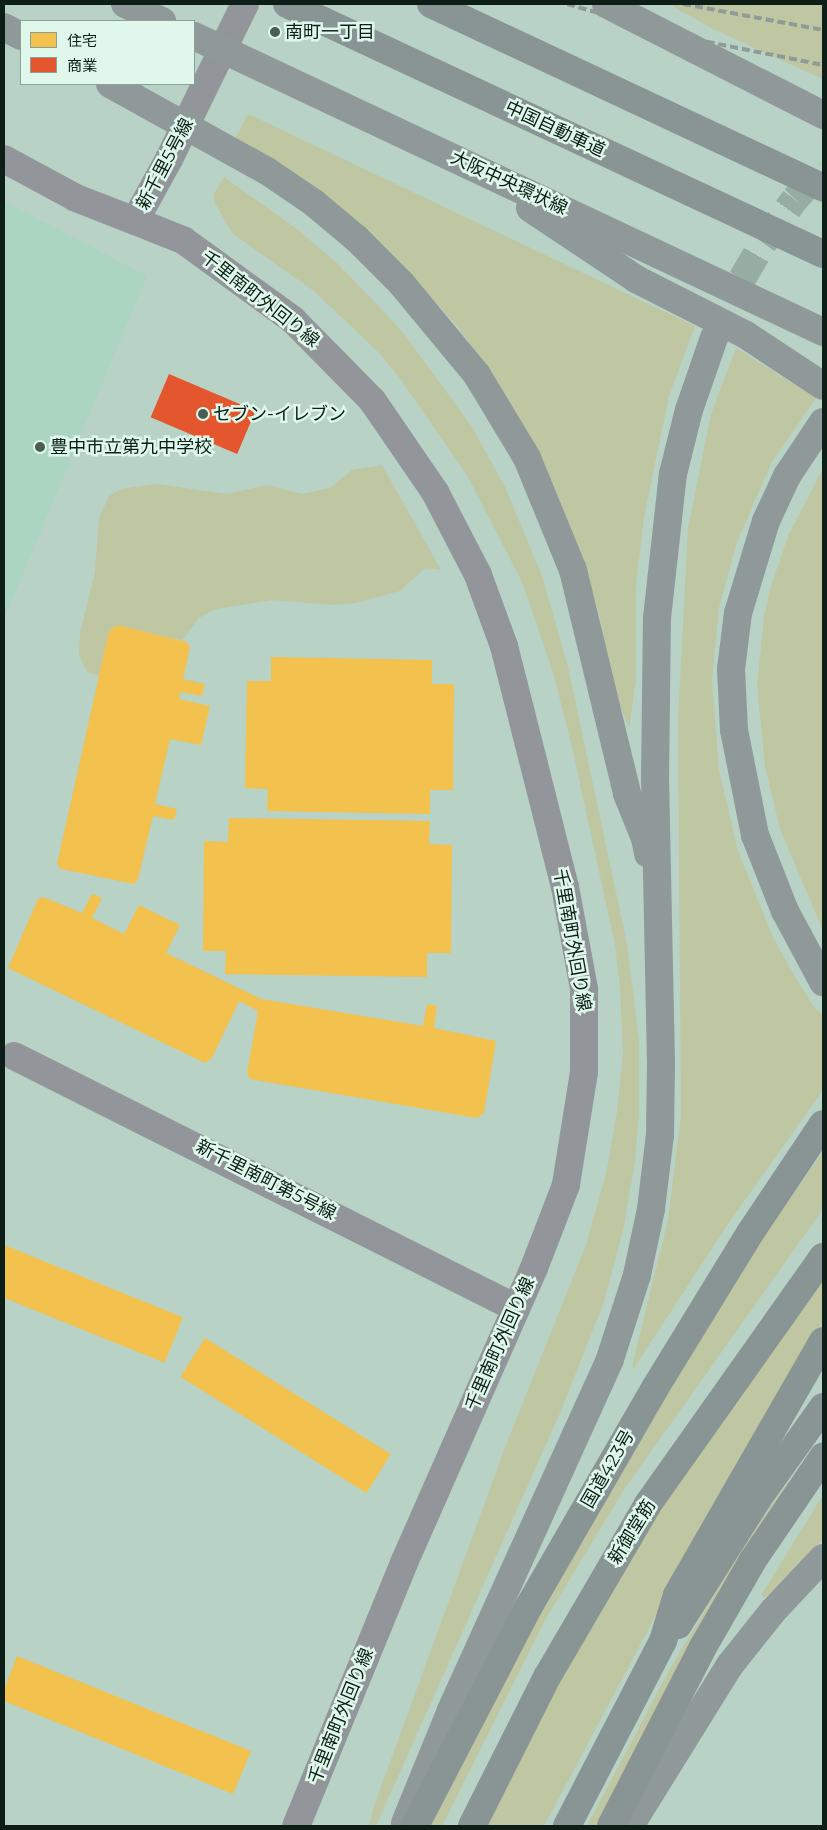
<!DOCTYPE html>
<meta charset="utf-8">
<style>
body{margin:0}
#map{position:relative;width:827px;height:1830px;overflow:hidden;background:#b8d2c5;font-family:Montserrat,"Noto Sans JP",sans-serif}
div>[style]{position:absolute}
.built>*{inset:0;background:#abd5c0}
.green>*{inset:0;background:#bfc6a2}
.homes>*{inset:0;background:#f2c14e;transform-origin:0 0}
.shops>*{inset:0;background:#e4572e;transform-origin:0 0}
.major-tunnel>*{height:28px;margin-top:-14px;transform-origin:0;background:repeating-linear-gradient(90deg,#96aea2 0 28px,transparent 0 42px)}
.minor>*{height:28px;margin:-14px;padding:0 14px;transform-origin:14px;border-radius:14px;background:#92969a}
.major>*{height:28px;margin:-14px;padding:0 14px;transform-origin:14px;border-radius:14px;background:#8f9999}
.highway>*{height:28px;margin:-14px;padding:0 14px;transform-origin:14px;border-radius:14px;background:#899495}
.rail>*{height:4px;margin-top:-2px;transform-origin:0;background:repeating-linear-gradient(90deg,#8f9b97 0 8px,transparent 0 12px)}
.dots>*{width:14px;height:14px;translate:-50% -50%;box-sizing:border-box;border:2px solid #e0f8eb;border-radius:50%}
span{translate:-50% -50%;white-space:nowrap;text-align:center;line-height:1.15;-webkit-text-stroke:5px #e0f8eb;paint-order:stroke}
.poi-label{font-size:18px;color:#0c1e16}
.left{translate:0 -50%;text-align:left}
.street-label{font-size:18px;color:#0c1e16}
.frame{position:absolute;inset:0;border:5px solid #0c1e16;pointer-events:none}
.legend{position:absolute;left:20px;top:20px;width:175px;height:65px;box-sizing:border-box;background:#e0f8eb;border:1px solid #8ba196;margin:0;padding:6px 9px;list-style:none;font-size:15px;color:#0c1e16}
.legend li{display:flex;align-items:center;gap:10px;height:25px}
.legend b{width:25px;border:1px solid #8ba196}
</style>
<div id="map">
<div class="built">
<i style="clip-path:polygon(4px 201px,147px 276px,4px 619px)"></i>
</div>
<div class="green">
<i style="clip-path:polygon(669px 4px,823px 4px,823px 79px,711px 28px)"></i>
<i style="clip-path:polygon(248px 114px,695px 326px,669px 396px,644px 517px,636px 585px,636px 679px,629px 728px,612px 684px,599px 612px,558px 496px,536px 451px,483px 362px,458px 327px,407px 271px,322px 194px,271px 157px,235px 139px)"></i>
<i style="clip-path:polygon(224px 177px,297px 229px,338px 264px,402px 331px,472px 427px,505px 487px,542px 576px,568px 667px,627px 944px,639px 1040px,639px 1116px,635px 1161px,624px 1226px,604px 1302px,560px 1413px,376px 1826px,369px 1826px,374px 1806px,506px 1445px,586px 1245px,606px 1174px,617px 1112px,623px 1053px,620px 987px,615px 945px,572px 747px,553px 672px,522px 582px,467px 475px,399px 377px,378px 352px,314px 291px,232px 233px,214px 201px,214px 194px)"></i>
<i style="clip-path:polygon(736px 348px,816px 398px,772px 462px,737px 542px,719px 608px,712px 680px,719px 770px,738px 851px,773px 937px,795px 977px,816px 1010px,823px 1014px,823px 1090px,730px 1221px,634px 1368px,632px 1366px,668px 1220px,681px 1116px,678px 719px,688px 529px,711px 414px)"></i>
<i style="clip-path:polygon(382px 465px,441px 570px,425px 568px,400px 591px,355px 603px,334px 605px,272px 600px,216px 609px,199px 618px,182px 640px,115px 626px,109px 631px,99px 676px,87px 672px,79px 654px,80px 633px,95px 572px,99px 518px,109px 496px,121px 489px,157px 484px,227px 494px,267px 485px,302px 494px,330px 488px,352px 470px)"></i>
<i style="clip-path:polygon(823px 468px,823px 931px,780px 829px,765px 766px,757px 685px,764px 617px,771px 586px,789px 534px)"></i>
<i style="clip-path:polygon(823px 1152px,823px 1209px,625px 1488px,544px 1622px,442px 1826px,430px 1826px,554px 1581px,759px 1242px)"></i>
<i style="clip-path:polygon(823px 1274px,823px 1321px,690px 1551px,544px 1826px,485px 1826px,535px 1723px,647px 1524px)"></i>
<i style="clip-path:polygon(791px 1478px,601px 1826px,587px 1826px,666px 1676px,748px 1537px)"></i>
<i style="clip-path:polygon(823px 1495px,823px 1539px,772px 1593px,763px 1598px,762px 1594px)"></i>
</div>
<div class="homes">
<i style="clip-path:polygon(117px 625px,187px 642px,190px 648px,183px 679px,205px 684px,202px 696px,180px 692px,179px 699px,210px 706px,201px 745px,170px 739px,155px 804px,177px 809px,174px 820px,153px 816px,138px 879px,134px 884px,61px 869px,57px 864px,109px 631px)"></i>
<i style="clip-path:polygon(271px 657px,432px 660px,432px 684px,454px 684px,453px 790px,430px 790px,430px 814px,267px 811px,268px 789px,245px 788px,247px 681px,271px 681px)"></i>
<i style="clip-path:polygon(229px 818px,430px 821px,429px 844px,452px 845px,451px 953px,427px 953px,427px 977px,225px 974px,226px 951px,203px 951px,204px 841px,228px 842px)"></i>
<i style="clip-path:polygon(92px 894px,102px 898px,92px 918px,124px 934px,139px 905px,180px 925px,166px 953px,261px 999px,423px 1026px,427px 1004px,437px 1006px,434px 1028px,496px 1041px,484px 1113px,477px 1118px,250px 1079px,247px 1073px,258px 1011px,239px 1001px,212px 1058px,205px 1063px,8px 968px,38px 899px,43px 897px,82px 913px)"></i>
<i style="left:4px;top:1245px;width:193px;height:49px;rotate:22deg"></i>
<i style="left:205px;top:1338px;width:219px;height:46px;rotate:32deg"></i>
<i style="clip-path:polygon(17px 1656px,251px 1751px,233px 1794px,4px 1701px,4px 1690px)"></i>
</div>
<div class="shops">
<i style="left:169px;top:374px;width:94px;height:47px;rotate:23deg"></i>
</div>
<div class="major-tunnel">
<i style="left:714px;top:338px;width:65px;rotate:-64.6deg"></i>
<i style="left:742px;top:279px;width:42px;rotate:-59.7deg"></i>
<i style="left:763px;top:243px;width:54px;rotate:-54deg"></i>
<i style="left:795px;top:199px;width:42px;rotate:-47.9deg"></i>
</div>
<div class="minor">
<i style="left:4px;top:159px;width:82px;rotate:28.4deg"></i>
<i style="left:76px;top:198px;width:63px;rotate:21.3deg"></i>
<i style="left:135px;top:221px;width:71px;rotate:-61.3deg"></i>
<i style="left:169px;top:159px;width:173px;rotate:-63.9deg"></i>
<i style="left:135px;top:221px;width:52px;rotate:21.6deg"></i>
<i style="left:183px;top:240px;width:136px;rotate:36deg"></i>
<i style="left:293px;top:320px;width:112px;rotate:45.4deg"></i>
<i style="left:372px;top:400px;width:112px;rotate:55.6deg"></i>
<i style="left:435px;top:492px;width:93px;rotate:62.6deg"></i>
<i style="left:478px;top:575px;width:76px;rotate:69.9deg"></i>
<i style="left:504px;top:646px;width:249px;rotate:75.8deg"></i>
<i style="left:565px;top:887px;width:104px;rotate:79.4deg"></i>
<i style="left:584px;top:989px;width:83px;rotate:90deg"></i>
<i style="left:584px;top:1072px;width:114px;rotate:99.1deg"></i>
<i style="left:566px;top:1185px;width:89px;rotate:111.1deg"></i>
<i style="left:534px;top:1268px;width:322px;rotate:113.8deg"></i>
<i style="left:404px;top:1563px;width:284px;rotate:112.3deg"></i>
<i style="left:14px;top:1056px;width:562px;rotate:26.66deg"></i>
</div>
<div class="major">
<i style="left:125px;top:4px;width:41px;rotate:24.7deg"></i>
<i style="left:606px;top:4px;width:244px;rotate:27.1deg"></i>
<i style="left:4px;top:27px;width:19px;rotate:28deg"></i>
<i style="left:194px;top:36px;width:695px;rotate:25.2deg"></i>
<i style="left:110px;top:84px;width:179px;rotate:29deg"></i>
<i style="left:267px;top:171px;width:57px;rotate:34.2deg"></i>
<i style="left:314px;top:203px;width:56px;rotate:39.9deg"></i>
<i style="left:357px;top:239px;width:62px;rotate:45deg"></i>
<i style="left:401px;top:283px;width:119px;rotate:50.4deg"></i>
<i style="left:477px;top:375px;width:97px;rotate:58.9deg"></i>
<i style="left:527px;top:458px;width:121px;rotate:67.7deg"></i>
<i style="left:573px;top:570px;width:230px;rotate:76.4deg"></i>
<i style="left:627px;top:794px;width:48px;rotate:67.8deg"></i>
<i style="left:645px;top:838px;width:16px;rotate:79deg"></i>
<i style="left:530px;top:208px;width:128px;rotate:33.8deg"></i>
<i style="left:636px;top:279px;width:123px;rotate:27deg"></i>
<i style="left:746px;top:335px;width:92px;rotate:33.5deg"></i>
<i style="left:823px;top:422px;width:65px;rotate:123.7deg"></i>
<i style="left:787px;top:476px;width:50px;rotate:115deg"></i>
<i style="left:766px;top:521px;width:96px;rotate:106.9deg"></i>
<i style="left:738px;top:613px;width:56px;rotate:97.1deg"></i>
<i style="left:731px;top:669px;width:61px;rotate:87.2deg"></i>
<i style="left:734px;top:730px;width:107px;rotate:78.7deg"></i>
<i style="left:755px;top:835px;width:82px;rotate:68.5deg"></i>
<i style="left:785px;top:911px;width:81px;rotate:61.8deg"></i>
<i style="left:405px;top:1823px;width:122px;rotate:-67.8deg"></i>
<i style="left:451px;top:1710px;width:385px;rotate:-65.6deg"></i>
<i style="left:610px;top:1359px;width:88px;rotate:-72.2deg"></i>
<i style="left:637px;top:1275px;width:67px;rotate:-78deg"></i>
<i style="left:651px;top:1209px;width:75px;rotate:-83.1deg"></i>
<i style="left:660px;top:1135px;width:72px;rotate:-89.2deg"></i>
<i style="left:661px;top:1063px;width:284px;rotate:-91.2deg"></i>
<i style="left:655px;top:779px;width:161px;rotate:-89.3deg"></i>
<i style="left:657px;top:618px;width:145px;rotate:-83.7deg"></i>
<i style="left:673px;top:474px;width:66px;rotate:-76deg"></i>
<i style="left:689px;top:410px;width:76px;rotate:-70.9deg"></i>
<i style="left:630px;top:1826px;width:190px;rotate:-58.2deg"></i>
<i style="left:730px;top:1665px;width:69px;rotate:-51.5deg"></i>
<i style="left:773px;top:1611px;width:73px;rotate:-46.7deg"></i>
</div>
<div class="highway">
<i style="left:287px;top:4px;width:591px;rotate:25.01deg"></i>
<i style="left:431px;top:4px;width:433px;rotate:25.1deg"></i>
<i style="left:678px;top:1625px;width:148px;rotate:-57.7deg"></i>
<i style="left:757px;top:1500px;width:114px;rotate:-54.6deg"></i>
<i style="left:415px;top:1826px;width:246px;rotate:-62.6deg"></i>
<i style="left:528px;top:1608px;width:254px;rotate:-60deg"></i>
<i style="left:655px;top:1388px;width:182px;rotate:-58.5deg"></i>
<i style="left:750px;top:1233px;width:131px;rotate:-56.2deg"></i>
<i style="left:472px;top:1826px;width:167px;rotate:-63.3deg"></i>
<i style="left:547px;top:1677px;width:200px;rotate:-59.7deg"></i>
<i style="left:648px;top:1504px;width:303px;rotate:-54.7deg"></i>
<i style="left:567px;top:1826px;width:208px;rotate:-62.6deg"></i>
<i style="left:663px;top:1641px;width:48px;rotate:-73.1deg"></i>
<i style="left:677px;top:1595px;width:293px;rotate:-60.1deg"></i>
<i style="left:611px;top:1826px;width:201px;rotate:-62.8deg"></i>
<i style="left:703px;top:1647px;width:100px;rotate:-60.1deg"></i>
<i style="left:753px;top:1560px;width:125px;rotate:-55.8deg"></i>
</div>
<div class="rail">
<i style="left:567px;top:4px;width:121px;rotate:15.9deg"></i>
<i style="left:683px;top:37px;width:143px;rotate:11.3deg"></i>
<i style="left:683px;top:4px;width:142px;rotate:10.5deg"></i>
</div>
<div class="dots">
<i style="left:275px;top:32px;background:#485d53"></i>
<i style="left:203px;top:414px;background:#485d53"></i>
<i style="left:40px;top:447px;background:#485d53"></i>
</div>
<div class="poi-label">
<span class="left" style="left:285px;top:32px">南町一丁目</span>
<span class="left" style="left:213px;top:414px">セブン-イレブン</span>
<span class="left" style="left:50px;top:447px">豊中市立第九中学校</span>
</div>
<div class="street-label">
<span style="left:555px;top:129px;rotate:25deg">中国自動車道</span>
<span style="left:165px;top:164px;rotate:-62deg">新千里5号線</span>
<span style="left:509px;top:183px;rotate:25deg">大阪中央環状線</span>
<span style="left:260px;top:299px;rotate:38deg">千里南町外回り線</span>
<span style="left:572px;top:940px;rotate:80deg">千里南町外回り線</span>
<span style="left:266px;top:1180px;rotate:27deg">新千里南町第5号線</span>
<span style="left:500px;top:1344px;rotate:-66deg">千里南町外回り線</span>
<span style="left:608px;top:1469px;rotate:-60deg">国道423号</span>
<span style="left:632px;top:1532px;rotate:-58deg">新御堂筋</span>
<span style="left:341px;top:1716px;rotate:-68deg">千里南町外回り線</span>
</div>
<div class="frame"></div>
<ul class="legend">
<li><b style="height:14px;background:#f2c14e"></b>住宅</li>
<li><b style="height:14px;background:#e4572e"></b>商業</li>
</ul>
</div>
